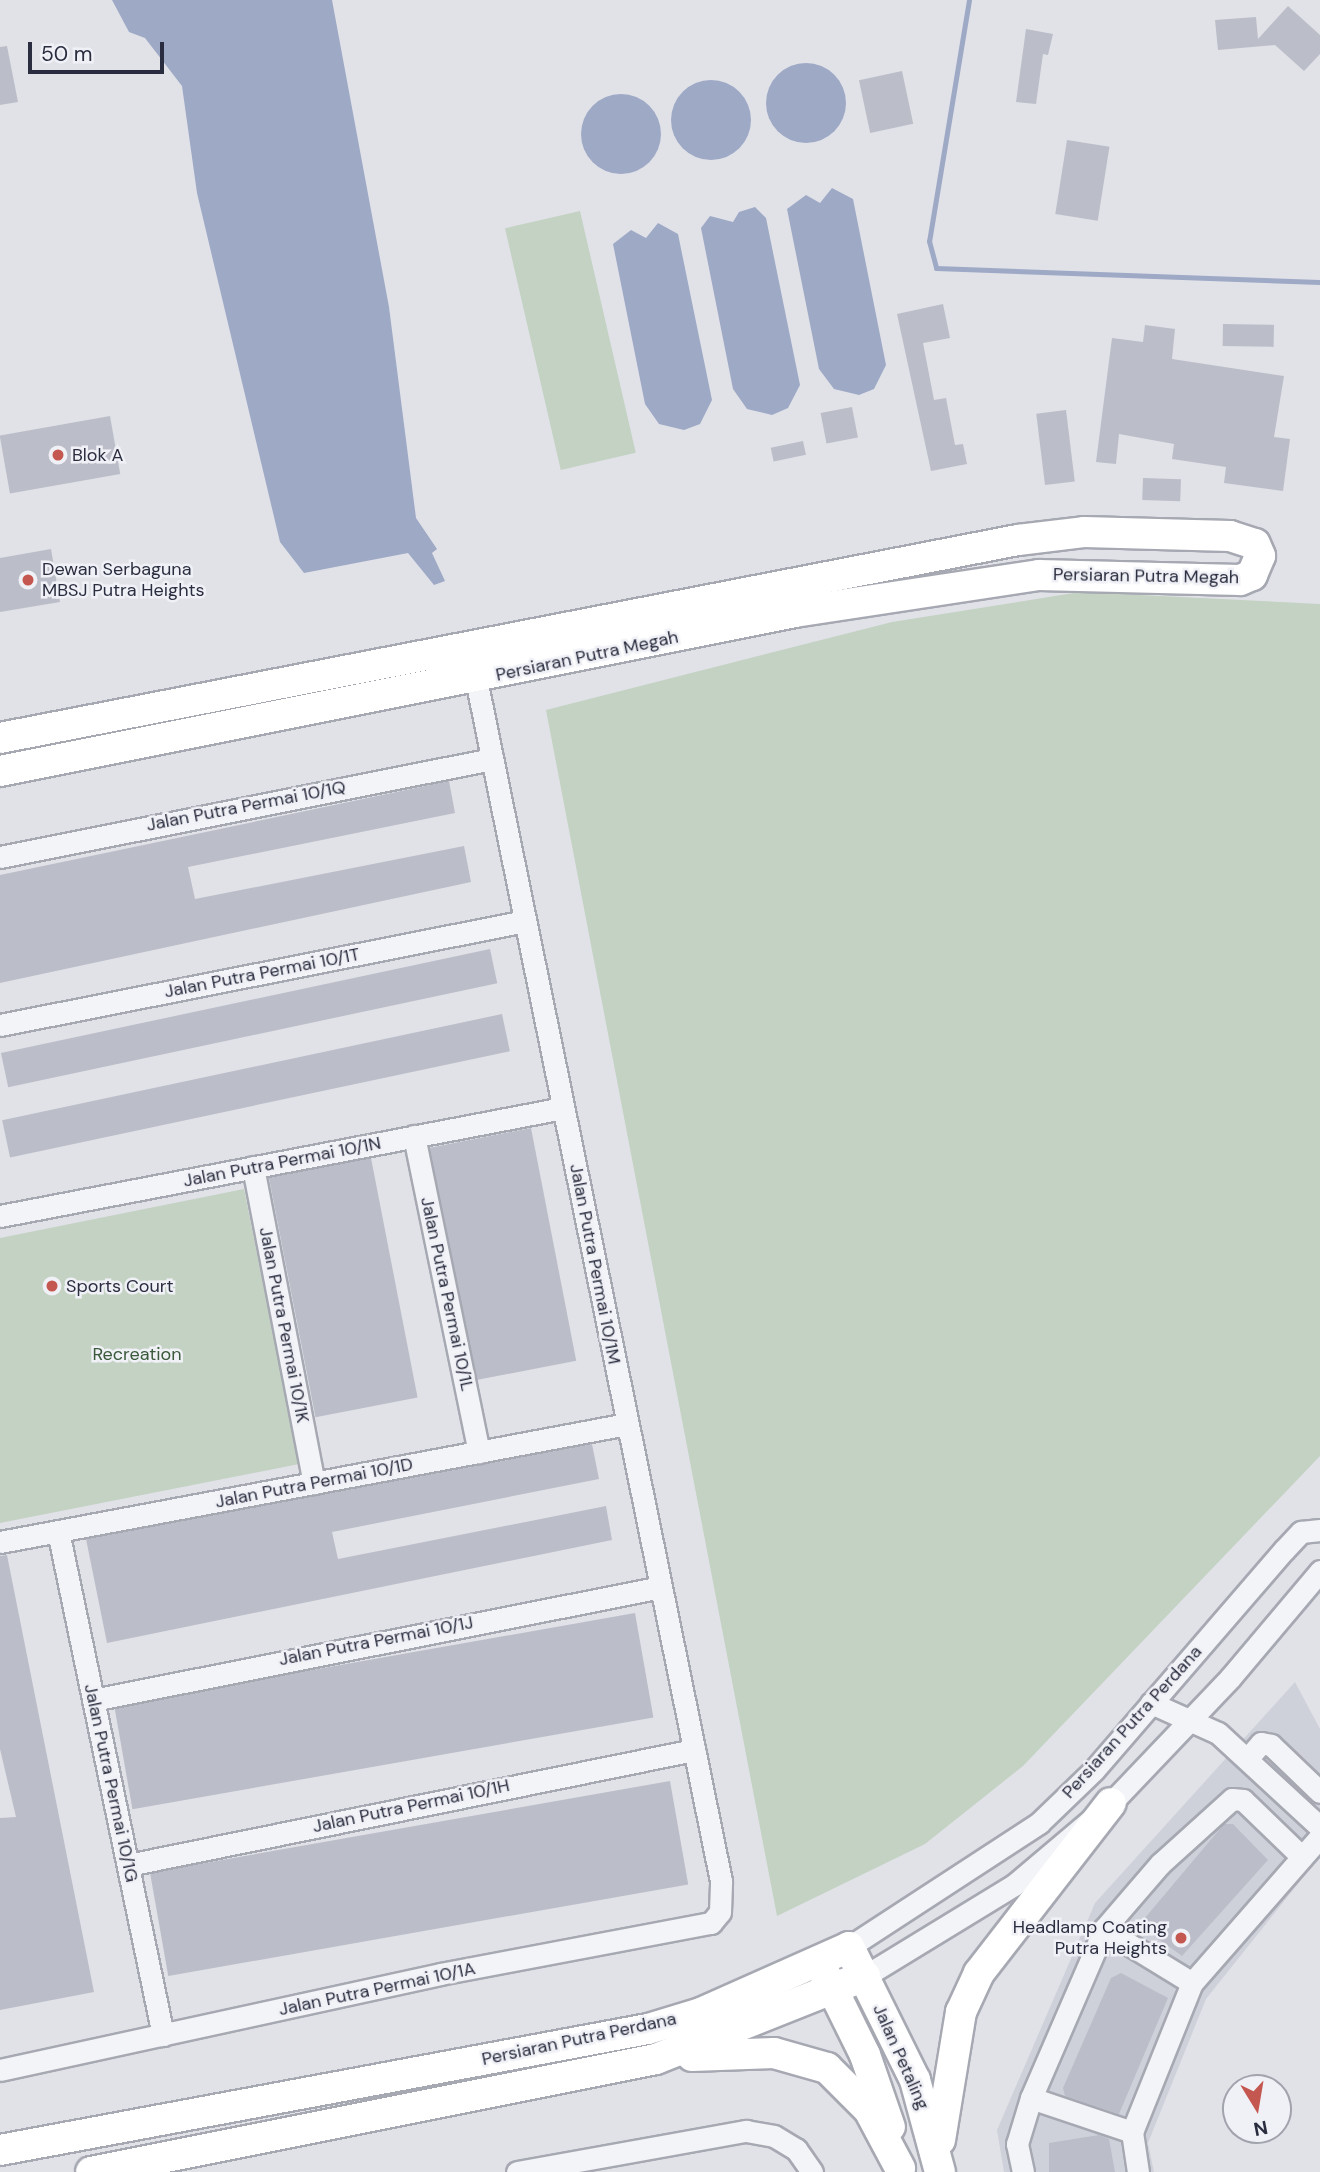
<!DOCTYPE html>
<style>
body{margin:0}
#map{position:relative;width:1320px;height:2172px;overflow:hidden;background:#e1e2e8;font-family:"DM Sans",sans-serif}
div>[style]{position:absolute}
[style*='--x']{left:calc(var(--x)*1px);top:calc(var(--y)*1px);width:calc(var(--w)*1px);rotate:calc(var(--a)*1deg)}
.built>*{inset:0;background:#cfd1da}
.green>*{inset:0;background:#c3d2c2;transform-origin:0 0}
.water>*{inset:0;background:#9ea9c6}
.round{border-radius:50%}
.stream>*{height:5px;margin:-2.5px;padding:0 2.5px;transform-origin:2.5px;border-radius:2.5px;background:#9ea9c6}
.building>*{inset:0;background:#bbbdc8;transform-origin:0 0}
.roads{filter:drop-shadow(2px 0 #a6a8b2) drop-shadow(-2px 0 #a6a8b2) drop-shadow(0 2px #a6a8b2) drop-shadow(0 -2px #a6a8b2)}
.street>*{height:21px;margin:-10.5px;padding:0 10.5px;transform-origin:10.5px;border-radius:10.5px;background:#f3f4f7}
.secondary>*{height:30px;margin:-15px;padding:0 15px;transform-origin:15px;border-radius:15px;background:#fff}
.dots>*{width:19px;height:19px;translate:-50% -50%;box-sizing:border-box;border:4px solid #f0f1f6;border-radius:50%}
span{translate:-50% -50%;white-space:nowrap;text-align:center;line-height:1.15;-webkit-text-stroke:5px #f0f1f6;paint-order:stroke}
.poi-label{font-size:18px;color:#2a2d3f}
.left{translate:0 -50%;text-align:left}
.right{translate:-100% -50%;text-align:right}
.street-label{font-size:18px;color:#2a2d3f}
.park-label{font-size:18px;color:#39593a}
.north{position:absolute;left:1222px;top:2074px;width:70px;height:70px;box-sizing:border-box;background:#f0f1f6;border:2px solid #a1a3ad;border-radius:50%;rotate:169deg;font-size:19px;font-weight:700;line-height:28px;text-align:center;color:#2a2d3f}
.north::after{content:'';display:block;margin:auto;width:24px;height:32px;background:#c4574f;clip-path:polygon(50% 0,100% 100%,50% 72%,0 100%)}
.scale{position:absolute;left:28px;top:42px;width:136px;height:32px;box-sizing:border-box;border:4px solid #2a2d3f;border-top:0;padding-left:9px;font-size:21px;line-height:24px;white-space:nowrap;color:#2a2d3f;-webkit-text-stroke:5px #f0f1f6;paint-order:stroke}
</style>
<div id="map">
<div class="built">
<i style="clip-path:polygon(1295px 1682px,1320px 1729px,1320px 1856px,1206px 1999px,1148px 2143px,1154px 2172px,1004px 2172px,997px 2130px,1095px 1903px)"></i>
</div>
<div class="green">
<i style="left:580px;top:211px;width:248px;height:77px;rotate:77deg"></i>
<i style="clip-path:polygon(1080px 592px,1320px 604px,1320px 1456px,1023px 1766px,925px 1844px,777px 1916px,546px 710px,892px 622px)"></i>
<i style="clip-path:polygon(244px 1189px,299px 1464px,0 1523px,0 1238px)"></i>
</div>
<div class="water">
<i style="clip-path:polygon(112px 0,332px 0,389px 307px,416px 518px,437px 549px,432px 553px,445px 581px,434px 585px,408px 553px,304px 573px,280px 542px,197px 193px,182px 86px,145px 38px,129px 32px)"></i>
<i class="round" style="left:766px;top:63px;width:80px;height:80px"></i>
<i class="round" style="left:671px;top:80px;width:80px;height:80px"></i>
<i class="round" style="left:581px;top:94px;width:80px;height:80px"></i>
<i style="clip-path:polygon(832px 188px,853px 199px,886px 365px,874px 389px,859px 395px,834px 389px,819px 369px,787px 209px,806px 195px,820px 203px)"></i>
<i style="clip-path:polygon(755px 207px,766px 218px,800px 385px,788px 408px,772px 415px,747px 409px,733px 389px,701px 228px,710px 216px,733px 222px,739px 212px)"></i>
<i style="clip-path:polygon(658px 223px,678px 234px,712px 400px,700px 424px,684px 430px,659px 424px,645px 404px,613px 244px,631px 230px,646px 238px)"></i>
</div>
<div class="stream">
<i style="--x:969;--y:0;--w:244;--a:99.4"></i>
<i style="--x:929;--y:241;--w:28;--a:75"></i>
<i style="--x:936;--y:268;--w:384;--a:2.1"></i>
</div>
<div class="building">
<i style="clip-path:polygon(1288px 6px,1320px 35px,1320px 54px,1304px 71px,1275px 45px,1218px 50px,1215px 20px,1256px 17px,1258px 39px)"></i>
<i style="clip-path:polygon(1026px 29px,1053px 34px,1048px 55px,1043px 54px,1036px 104px,1016px 102px)"></i>
<i style="clip-path:polygon(7px 46px,18px 102px,0 105px,0 47px)"></i>
<i style="left:902px;top:71px;width:54px;height:44px;rotate:78deg"></i>
<i style="left:1067px;top:140px;width:43px;height:75px;rotate:9deg"></i>
<i style="clip-path:polygon(943px 304px,950px 338px,923px 343px,934px 400px,946px 398px,955px 445px,963px 444px,967px 464px,931px 471px,897px 314px)"></i>
<i style="left:1223px;top:324px;width:51px;height:22px;rotate:1deg"></i>
<i style="clip-path:polygon(1145px 325px,1175px 329px,1172px 359px,1284px 376px,1274px 437px,1290px 439px,1283px 491px,1224px 483px,1226px 467px,1172px 459px,1174px 444px,1119px 434px,1116px 464px,1096px 462px,1112px 338px,1143px 342px)"></i>
<i style="left:852px;top:407px;width:31px;height:32px;rotate:79deg"></i>
<i style="left:1066px;top:410px;width:72px;height:30px;rotate:83deg"></i>
<i style="left:110px;top:416px;width:59px;height:112px;rotate:80deg"></i>
<i style="left:803px;top:441px;width:14px;height:33px;rotate:78deg"></i>
<i style="left:1143px;top:478px;width:38px;height:22px;rotate:2deg"></i>
<i style="clip-path:polygon(51px 549px,60px 602px,0 612px,0 558px)"></i>
<i style="clip-path:polygon(449px 781px,455px 813px,188px 867px,195px 899px,464px 846px,471px 882px,0 983px,0 875px)"></i>
<i style="left:490px;top:949px;width:35px;height:500px;rotate:78deg"></i>
<i style="left:502px;top:1014px;width:38px;height:511px;rotate:78deg"></i>
<i style="left:531px;top:1128px;width:237px;height:103px;rotate:79deg"></i>
<i style="left:371px;top:1158px;width:244px;height:104px;rotate:79deg"></i>
<i style="clip-path:polygon(592px 1444px,599px 1479px,332px 1532px,338px 1559px,606px 1506px,612px 1540px,107px 1643px,86px 1539px)"></i>
<i style="clip-path:polygon(7px 1555px,94px 1992px,0 2010px,0 1818px,16px 1817px,0 1749px,0 1556px)"></i>
<i style="left:635px;top:1613px;width:106px;height:529px;rotate:80deg"></i>
<i style="left:670px;top:1781px;width:105px;height:528px;rotate:80deg"></i>
<i style="clip-path:polygon(1224px 1824px,1233px 1824px,1268px 1860px,1182px 1956px,1139px 1925px)"></i>
<i style="clip-path:polygon(1121px 1973px,1168px 1998px,1119px 2114px,1065px 2096px,1063px 2088px,1111px 1978px)"></i>
<i style="clip-path:polygon(1099px 2135px,1109px 2139px,1115px 2172px,1049px 2172px,1049px 2143px)"></i>
</div>
<div class="roads">
<div class="street">
<i style="--x:0;--y:857;--w:502;--a:-11.27"></i>
<i style="--x:0;--y:1025;--w:535;--a:-11.2"></i>
<i style="--x:414;--y:1136;--w:323;--a:78.4"></i>
<i style="--x:253;--y:1167;--w:322;--a:79.1"></i>
<i style="--x:0;--y:1216;--w:573;--a:-10.86"></i>
<i style="--x:58;--y:1531;--w:515;--a:78.23"></i>
<i style="--x:0;--y:1542;--w:638;--a:-10.66"></i>
<i style="--x:93;--y:1700;--w:579;--a:-11.25"></i>
<i style="--x:1151;--y:1703;--w:73;--a:24.1"></i>
<i style="--x:1218;--y:1733;--w:139;--a:42.7"></i>
<i style="--x:1248;--y:1758;--w:20;--a:-49"></i>
<i style="--x:1261;--y:1743;--w:10;--a:11"></i>
<i style="--x:1271;--y:1745;--w:68;--a:43.8"></i>
<i style="--x:128;--y:1865;--w:578;--a:-11.49"></i>
<i style="--x:1104;--y:1929;--w:103;--a:31.5"></i>
<i style="--x:849;--y:1947;--w:227;--a:-33.1"></i>
<i style="--x:1039;--y:1823;--w:76;--a:-43.9"></i>
<i style="--x:1094;--y:1770;--w:291;--a:-49.2"></i>
<i style="--x:1284;--y:1550;--w:25;--a:-47"></i>
<i style="--x:1301;--y:1532;--w:19;--a:-6"></i>
<i style="--x:865;--y:1976;--w:175;--a:-31.4"></i>
<i style="--x:1014;--y:1885;--w:127;--a:-40.2"></i>
<i style="--x:1111;--y:1803;--w:173;--a:-46.4"></i>
<i style="--x:1230;--y:1678;--w:140;--a:-49.9"></i>
<i style="--x:0;--y:2070;--w:450;--a:-12.3"></i>
<i style="--x:440;--y:1974;--w:276;--a:-10.7"></i>
<i style="--x:711;--y:1923;--w:14;--a:-51"></i>
<i style="--x:720;--y:1912;--w:31;--a:-88"></i>
<i style="--x:721;--y:1881;--w:1242;--a:-101.52"></i>
<i style="--x:1031;--y:2098;--w:107;--a:18.6"></i>
<i style="--x:517;--y:2172;--w:233;--a:-10.2"></i>
<i style="--x:746;--y:2131;--w:28;--a:10"></i>
<i style="--x:774;--y:2136;--w:26;--a:31"></i>
<i style="--x:796;--y:2149;--w:28;--a:55"></i>
<i style="--x:1023;--y:2172;--w:29;--a:-102"></i>
<i style="--x:1017;--y:2144;--w:48;--a:-73.1"></i>
<i style="--x:1031;--y:2098;--w:184;--a:-66.6"></i>
<i style="--x:1104;--y:1929;--w:86;--a:-49.3"></i>
<i style="--x:1160;--y:1864;--w:97;--a:-42.1"></i>
<i style="--x:1232;--y:1799;--w:11;--a:5"></i>
<i style="--x:1243;--y:1800;--w:82;--a:44"></i>
<i style="--x:1138;--y:2172;--w:40;--a:-98.5"></i>
<i style="--x:1132;--y:2132;--w:161;--a:-68.1"></i>
<i style="--x:1192;--y:1983;--w:194;--a:-48.8"></i>
</div>
<div class="secondary">
<i style="--x:0;--y:738;--w:1037;--a:-11.01"></i>
<i style="--x:1018;--y:540;--w:66;--a:-6.9"></i>
<i style="--x:1084;--y:532;--w:146;--a:1.6"></i>
<i style="--x:1230;--y:536;--w:26;--a:18"></i>
<i style="--x:1255;--y:544;--w:13;--a:67"></i>
<i style="--x:1260;--y:556;--w:21;--a:113"></i>
<i style="--x:1252;--y:575;--w:13;--a:157"></i>
<i style="--x:1240;--y:580;--w:201;--a:-178.6"></i>
<i style="--x:1039;--y:575;--w:247;--a:171.4"></i>
<i style="--x:795;--y:612;--w:811;--a:168.69"></i>
<i style="--x:825;--y:1974;--w:90;--a:63.7"></i>
<i style="--x:865;--y:2055;--w:76;--a:70.9"></i>
<i style="--x:692;--y:2056;--w:82;--a:-2.1"></i>
<i style="--x:774;--y:2053;--w:55;--a:15.8"></i>
<i style="--x:827;--y:2068;--w:59;--a:45"></i>
<i style="--x:869;--y:2110;--w:66;--a:61.9"></i>
<i style="--x:940;--y:2140;--w:130;--a:-80.7"></i>
<i style="--x:961;--y:2012;--w:43;--a:-65.2"></i>
<i style="--x:979;--y:1973;--w:215;--a:-52.2"></i>
<i style="--x:0;--y:2150;--w:659;--a:-10.58"></i>
<i style="--x:648;--y:2029;--w:55;--a:-16.8"></i>
<i style="--x:701;--y:2013;--w:162;--a:-24"></i>
<i style="--x:849;--y:1947;--w:148;--a:63.6"></i>
<i style="--x:915;--y:2080;--w:95;--a:74.8"></i>
<i style="--x:91;--y:2172;--w:576;--a:-11.31"></i>
<i style="--x:656;--y:2059;--w:225;--a:-21.7"></i>
</div>
</div>
<div class="dots">
<i style="left:58px;top:455px;background:#c4574f"></i>
<i style="left:28px;top:580px;background:#c4574f"></i>
<i style="left:52px;top:1286px;background:#c4574f"></i>
<i style="left:1181px;top:1938px;background:#c4574f"></i>
</div>
<div class="poi-label">
<span class="left" style="left:72px;top:455px">Blok A</span>
<span class="left" style="left:42px;top:580px">Dewan Serbaguna<br>MBSJ Putra Heights</span>
<span class="left" style="left:66px;top:1286px">Sports Court</span>
<span class="right" style="left:1167px;top:1938px">Headlamp Coating<br>Putra Heights</span>
</div>
<div class="street-label">
<span style="left:1146px;top:576px;rotate:1deg">Persiaran Putra Megah</span>
<span style="left:587px;top:656px;rotate:-12deg">Persiaran Putra Megah</span>
<span style="left:246px;top:806px;rotate:-11deg">Jalan Putra Permai 10/1Q</span>
<span style="left:262px;top:973px;rotate:-11deg">Jalan Putra Permai 10/1T</span>
<span style="left:282px;top:1162px;rotate:-11deg">Jalan Putra Permai 10/1N</span>
<span style="left:595px;top:1264px;rotate:79deg">Jalan Putra Permai 10/1M</span>
<span style="left:447px;top:1294px;rotate:78deg">Jalan Putra Permai 10/1L</span>
<span style="left:284px;top:1325px;rotate:79deg">Jalan Putra Permai 10/1K</span>
<span style="left:314px;top:1483px;rotate:-11deg">Jalan Putra Permai 10/1D</span>
<span style="left:376px;top:1641px;rotate:-11deg">Jalan Putra Permai 10/1J</span>
<span style="left:1132px;top:1722px;rotate:-48deg">Persiaran Putra Perdana</span>
<span style="left:111px;top:1783px;rotate:78deg">Jalan Putra Permai 10/1G</span>
<span style="left:411px;top:1806px;rotate:-12deg">Jalan Putra Permai 10/1H</span>
<span style="left:377px;top:1989px;rotate:-12deg">Jalan Putra Permai 10/1A</span>
<span style="left:579px;top:2039px;rotate:-12deg">Persiaran Putra Perdana</span>
<span style="left:901px;top:2057px;rotate:66deg">Jalan Petaling</span>
</div>
<div class="park-label">
<span style="left:137px;top:1354px">Recreation</span>
</div>
<div class="north">N</div>
<div class="scale">50 m</div>
</div>
